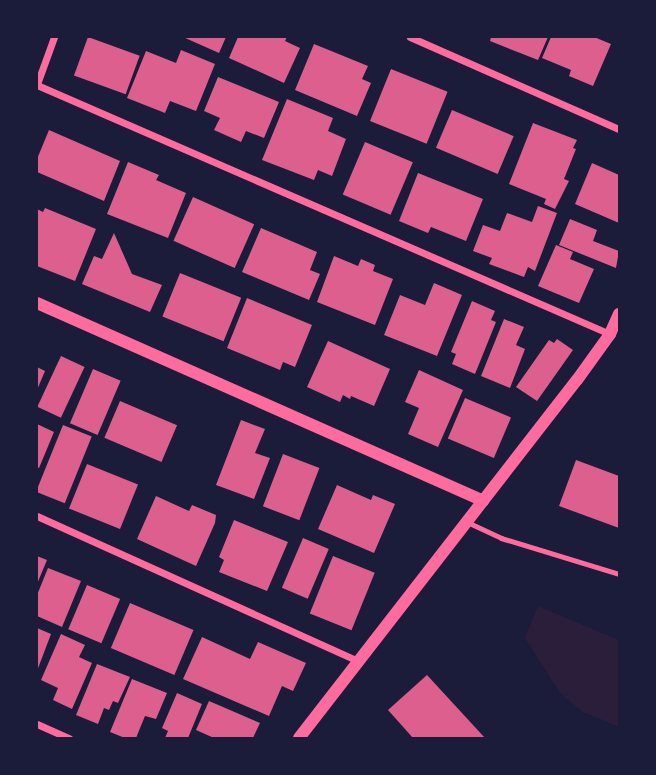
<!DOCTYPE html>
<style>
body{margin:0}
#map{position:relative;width:656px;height:775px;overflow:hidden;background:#1b1b3a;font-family:Jost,sans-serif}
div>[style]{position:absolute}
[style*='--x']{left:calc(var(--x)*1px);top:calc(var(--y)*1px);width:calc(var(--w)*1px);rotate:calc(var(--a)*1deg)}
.green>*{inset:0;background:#2a1e3b}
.building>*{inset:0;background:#dd5f8e;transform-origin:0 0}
.service>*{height:5px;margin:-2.5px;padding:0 2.5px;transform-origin:2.5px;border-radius:2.5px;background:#ff6b9d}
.minor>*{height:7px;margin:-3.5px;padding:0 3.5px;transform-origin:3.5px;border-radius:3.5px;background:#ff6b9d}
.tertiary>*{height:12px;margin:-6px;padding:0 6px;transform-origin:6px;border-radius:6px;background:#ff6b9d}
span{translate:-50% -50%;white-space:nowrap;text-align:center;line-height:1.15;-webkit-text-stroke:7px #1b1b3a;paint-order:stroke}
.frame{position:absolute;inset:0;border:38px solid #1b1b3a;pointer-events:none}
</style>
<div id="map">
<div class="green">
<i style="clip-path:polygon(538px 606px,619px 640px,619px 727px,583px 712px,560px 693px,525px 638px)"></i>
</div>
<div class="building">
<i style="left:88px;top:37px;width:55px;height:41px;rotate:20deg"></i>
<i style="clip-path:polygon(183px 37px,226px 37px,219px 53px)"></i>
<i style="clip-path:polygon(238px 37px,287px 37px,285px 41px,300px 48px,284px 83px,229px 58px)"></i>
<i style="clip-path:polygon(491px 37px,548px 37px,538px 60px,490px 41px)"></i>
<i style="clip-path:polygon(551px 37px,594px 37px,611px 44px,593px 86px,569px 76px,571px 70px,542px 58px)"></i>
<i style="clip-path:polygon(314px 44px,368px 66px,362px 79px,371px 83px,357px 116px,295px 90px)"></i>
<i style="clip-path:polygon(181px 50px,215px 64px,196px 111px,170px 101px,165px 113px,127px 98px,146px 51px,176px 63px)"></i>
<i style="left:391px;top:69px;width:61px;height:56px;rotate:22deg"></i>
<i style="clip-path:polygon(218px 77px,279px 102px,264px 138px,246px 131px,241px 142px,214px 130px,220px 118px,204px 111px)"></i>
<i style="clip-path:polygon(287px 99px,333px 118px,328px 131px,346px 139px,332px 176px,318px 170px,314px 180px,262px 160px)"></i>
<i style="left:452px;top:110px;width:67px;height:41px;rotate:23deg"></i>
<i style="clip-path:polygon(533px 123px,577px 140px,573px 148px,576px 149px,564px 179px,569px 181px,555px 209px,544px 204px,546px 199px,509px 184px)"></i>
<i style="clip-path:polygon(49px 130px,120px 161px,104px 201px,37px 172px,37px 159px)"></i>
<i style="left:365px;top:142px;width:52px;height:57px;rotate:23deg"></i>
<i style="clip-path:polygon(128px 162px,159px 175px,156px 180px,186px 193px,168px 238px,107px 214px)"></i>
<i style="clip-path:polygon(592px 163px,619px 175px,619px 223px,575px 204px)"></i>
<i style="clip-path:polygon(418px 173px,483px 199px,466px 241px,431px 227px,428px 233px,399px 221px)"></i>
<i style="left:193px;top:197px;width:67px;height:48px;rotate:24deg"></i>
<i style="clip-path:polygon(538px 206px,557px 213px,535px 271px,528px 267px,524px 277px,489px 264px,492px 258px,473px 251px,483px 225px,500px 231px,507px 213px,532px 222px)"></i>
<i style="clip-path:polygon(45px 208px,96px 229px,75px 281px,37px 266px,37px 209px,43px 212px)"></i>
<i style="clip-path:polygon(570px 219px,597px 230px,593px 241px,619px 251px,616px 268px,559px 245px)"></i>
<i style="clip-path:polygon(261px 228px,317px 252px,310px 270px,320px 274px,309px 300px,242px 272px)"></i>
<i style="clip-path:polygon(114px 233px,132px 274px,162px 285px,150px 312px,82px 284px,94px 256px,102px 259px)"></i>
<i style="clip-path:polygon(556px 245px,573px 252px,570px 259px,594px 269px,579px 303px,538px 286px)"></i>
<i style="clip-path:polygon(334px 256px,358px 266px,361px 259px,375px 265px,373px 271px,393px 279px,375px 325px,317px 302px)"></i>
<i style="left:180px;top:273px;width:66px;height:47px;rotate:22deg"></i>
<i style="clip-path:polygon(434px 283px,462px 295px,437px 356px,384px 335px,400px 295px,425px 305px)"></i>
<i style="clip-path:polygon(247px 298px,312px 325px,295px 367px,283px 362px,280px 370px,227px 348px)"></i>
<i style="clip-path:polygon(472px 301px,495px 311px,491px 320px,496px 322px,475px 374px,452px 364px,456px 354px,451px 352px)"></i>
<i style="clip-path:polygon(504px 319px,524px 327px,516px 345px,525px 349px,510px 388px,481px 376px)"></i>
<i style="clip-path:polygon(557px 339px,573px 350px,537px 401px,516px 387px,549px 340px,554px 343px)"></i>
<i style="clip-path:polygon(328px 341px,390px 369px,374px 406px,351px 396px,350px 399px,343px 395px,340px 402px,307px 387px)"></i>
<i style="left:61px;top:356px;width:26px;height:56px;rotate:25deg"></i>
<i style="clip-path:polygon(37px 367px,45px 371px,37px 390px)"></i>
<i style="left:93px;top:369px;width:30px;height:59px;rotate:23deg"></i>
<i style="clip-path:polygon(419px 370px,463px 390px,438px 447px,408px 434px,419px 408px,405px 402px)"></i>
<i style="left:465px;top:398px;width:50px;height:44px;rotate:23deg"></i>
<i style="left:120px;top:401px;width:62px;height:40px;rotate:23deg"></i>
<i style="clip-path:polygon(241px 420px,265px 429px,255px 453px,270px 458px,254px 499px,216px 485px)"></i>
<i style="clip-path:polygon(37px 424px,54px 432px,39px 468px,37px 467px)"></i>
<i style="left:63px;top:425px;width:31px;height:72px;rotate:22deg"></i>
<i style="left:283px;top:454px;width:39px;height:56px;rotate:21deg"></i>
<i style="clip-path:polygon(576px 460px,619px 476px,619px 528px,559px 506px)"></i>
<i style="left:87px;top:464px;width:55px;height:48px;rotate:22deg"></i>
<i style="clip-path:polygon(337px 485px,371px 500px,373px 495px,395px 504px,374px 553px,318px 529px)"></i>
<i style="clip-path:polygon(156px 496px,189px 511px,192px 505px,216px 515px,215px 523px,196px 566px,137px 539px)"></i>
<i style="clip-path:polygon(234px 520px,288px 542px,267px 591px,219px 572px,224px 560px,219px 557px)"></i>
<i style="left:303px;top:538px;width:28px;height:54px;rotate:23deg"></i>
<i style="clip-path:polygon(37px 556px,47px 560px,37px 584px)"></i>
<i style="left:333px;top:556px;width:45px;height:62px;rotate:22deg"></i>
<i style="clip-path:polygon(48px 568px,81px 581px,62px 627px,37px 616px,37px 595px)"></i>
<i style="left:87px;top:585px;width:36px;height:48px;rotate:23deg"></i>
<i style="left:130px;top:603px;width:69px;height:49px;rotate:23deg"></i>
<i style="clip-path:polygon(37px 628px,51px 634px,37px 671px)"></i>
<i style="clip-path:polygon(61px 634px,85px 645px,79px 657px,92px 663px,72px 709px,53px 700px,58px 688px,41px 680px)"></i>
<i style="clip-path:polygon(202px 637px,250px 659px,258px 642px,306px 663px,293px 691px,282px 686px,269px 716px,183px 679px)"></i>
<i style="clip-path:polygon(97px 664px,130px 677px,118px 703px,113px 701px,109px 710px,104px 708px,98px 724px,76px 715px)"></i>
<i style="clip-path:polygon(427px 675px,485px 738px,413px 738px,388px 710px)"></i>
<i style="clip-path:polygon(132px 679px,167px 693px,156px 719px,145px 716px,136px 738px,125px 738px,110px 732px)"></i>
<i style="clip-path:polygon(177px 693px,202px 704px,188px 738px,165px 738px,168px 731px,162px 728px)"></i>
<i style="clip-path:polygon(209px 701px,260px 723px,253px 738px,214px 738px,196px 730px)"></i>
</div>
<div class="service">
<i style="--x:467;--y:522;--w:38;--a:25"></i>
<i style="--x:501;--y:538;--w:123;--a:17"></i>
</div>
<div class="minor">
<i style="--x:410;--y:37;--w:228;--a:23.8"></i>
<i style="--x:37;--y:84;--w:50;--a:-70.1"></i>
<i style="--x:37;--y:85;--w:625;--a:23.49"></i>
<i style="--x:37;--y:516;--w:352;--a:24.3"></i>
<i style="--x:37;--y:724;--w:35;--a:24"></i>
</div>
<div class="tertiary">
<i style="--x:37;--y:303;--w:488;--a:23.9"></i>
<i style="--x:299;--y:738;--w:453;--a:-52.2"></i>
<i style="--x:577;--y:380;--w:57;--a:-54.3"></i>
<i style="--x:610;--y:334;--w:22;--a:-66"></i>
</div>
<div class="frame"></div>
</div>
